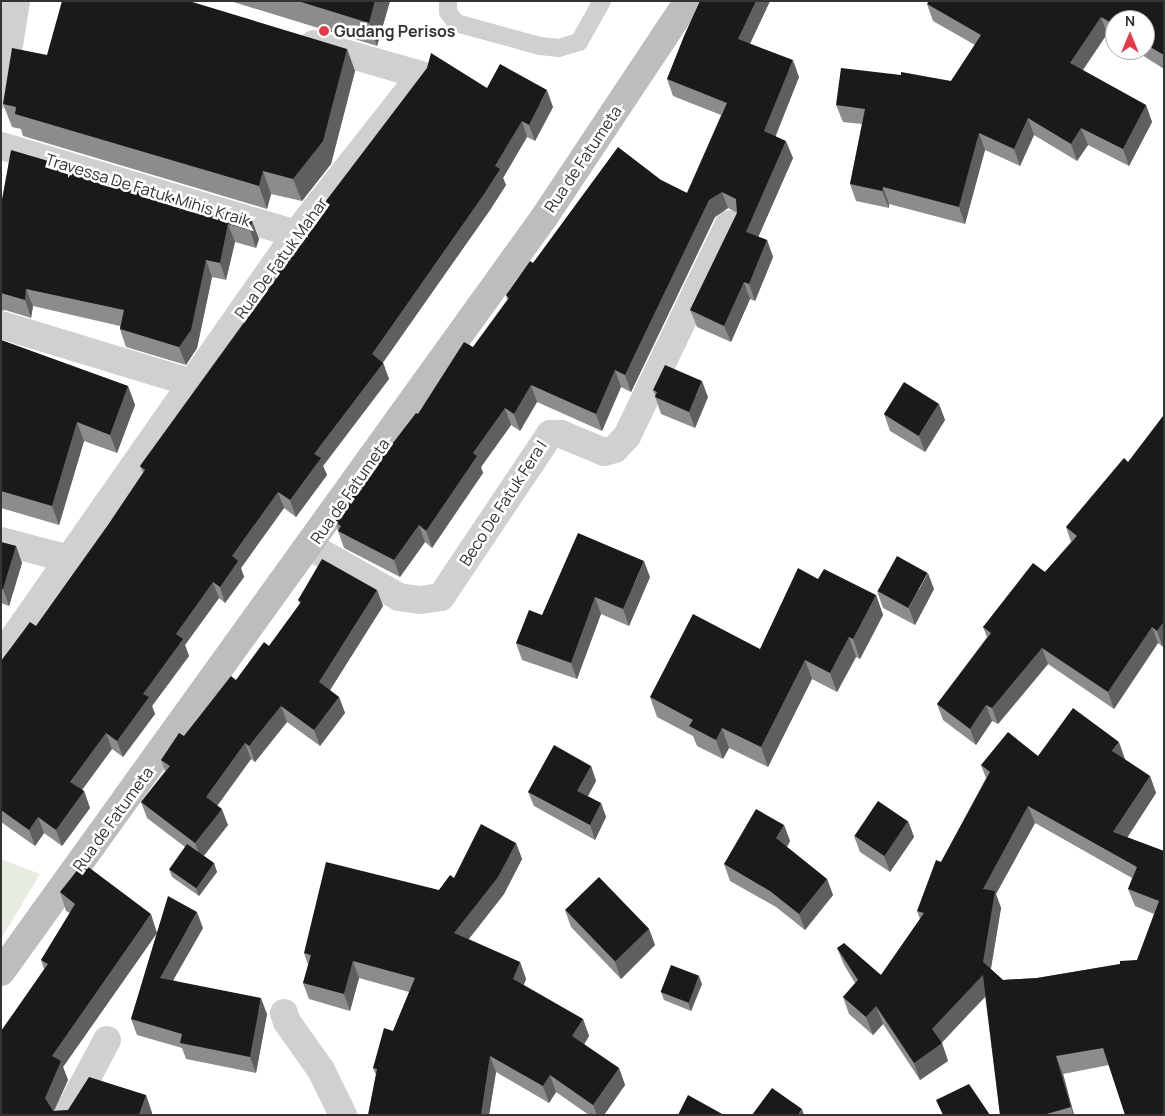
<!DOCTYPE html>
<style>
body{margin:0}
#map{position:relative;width:1165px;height:1116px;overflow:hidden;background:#fff;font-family:Manrope,sans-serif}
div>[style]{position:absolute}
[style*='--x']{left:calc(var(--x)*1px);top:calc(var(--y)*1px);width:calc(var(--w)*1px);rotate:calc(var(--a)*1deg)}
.green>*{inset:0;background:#e6ecdf}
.lane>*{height:18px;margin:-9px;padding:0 9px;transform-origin:9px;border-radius:9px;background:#d0d0d0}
.street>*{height:28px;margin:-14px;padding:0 14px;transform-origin:14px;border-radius:14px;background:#d0d0d0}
.secondary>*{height:28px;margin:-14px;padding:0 14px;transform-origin:14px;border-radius:14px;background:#bdbdbd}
.wall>*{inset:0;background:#8c8c8c}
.shaded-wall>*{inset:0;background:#5f5f5f}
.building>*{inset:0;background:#1a1a1a;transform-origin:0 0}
.dots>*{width:14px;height:14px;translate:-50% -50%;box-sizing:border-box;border:2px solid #fff;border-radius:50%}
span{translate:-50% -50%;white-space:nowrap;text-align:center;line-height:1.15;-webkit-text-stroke:5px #fff;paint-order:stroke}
.poi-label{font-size:16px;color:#333;font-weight:700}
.left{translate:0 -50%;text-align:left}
.street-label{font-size:16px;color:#333}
.frame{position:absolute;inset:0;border:2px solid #333;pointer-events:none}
.north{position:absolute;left:1105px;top:10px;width:50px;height:50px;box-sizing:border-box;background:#fff;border:1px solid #adadad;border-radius:50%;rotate:0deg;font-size:14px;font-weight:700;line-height:20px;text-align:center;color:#333}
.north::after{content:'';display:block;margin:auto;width:18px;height:22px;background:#e63946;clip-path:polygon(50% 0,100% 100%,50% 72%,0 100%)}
</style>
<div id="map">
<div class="green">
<i style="clip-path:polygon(1px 859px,40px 874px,1px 939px)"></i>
</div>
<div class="lane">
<i style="--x:448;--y:1;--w:11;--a:90"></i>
<i style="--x:448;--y:12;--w:14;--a:54"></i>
<i style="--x:456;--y:23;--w:87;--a:15.3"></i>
<i style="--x:540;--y:46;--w:19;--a:6"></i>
<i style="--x:559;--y:48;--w:21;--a:-17"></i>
<i style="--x:579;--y:42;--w:47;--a:-60.7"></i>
</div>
<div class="street">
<i style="--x:1;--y:95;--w:95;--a:-80.9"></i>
<i style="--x:1;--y:146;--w:308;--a:16.6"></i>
<i style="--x:1;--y:325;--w:200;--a:16.9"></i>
<i style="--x:1;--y:541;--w:70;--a:14.8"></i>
<i style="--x:311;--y:547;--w:101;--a:29.6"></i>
<i style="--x:399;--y:597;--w:22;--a:8"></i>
<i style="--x:421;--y:600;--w:20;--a:-9"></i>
<i style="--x:441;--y:597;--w:196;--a:-56.2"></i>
<i style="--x:550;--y:434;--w:11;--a:0"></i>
<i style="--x:561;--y:434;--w:47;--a:22.7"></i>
<i style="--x:604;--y:452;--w:11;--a:-15"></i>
<i style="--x:615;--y:449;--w:18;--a:-47"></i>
<i style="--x:627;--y:436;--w:235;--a:-64.3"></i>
<i style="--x:1;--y:656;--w:515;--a:-55.04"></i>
<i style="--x:296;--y:234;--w:202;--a:-51.8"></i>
<i style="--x:421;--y:75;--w:112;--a:-164"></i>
<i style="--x:284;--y:1013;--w:9;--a:72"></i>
<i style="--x:287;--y:1022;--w:59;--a:54.7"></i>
<i style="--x:321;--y:1070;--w:50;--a:63.9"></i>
<i style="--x:67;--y:1115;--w:85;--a:-61.9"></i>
</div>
<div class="secondary">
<i style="--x:1;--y:972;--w:931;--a:-54.26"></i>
<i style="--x:545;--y:216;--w:258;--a:-56.4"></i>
</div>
<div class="wall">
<i style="clip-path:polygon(230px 1px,390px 1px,377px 46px)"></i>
<i style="clip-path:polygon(700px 1px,770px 1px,750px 44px,799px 77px,775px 136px,793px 158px,758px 237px,767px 240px,773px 257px,755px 301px,750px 299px,731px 342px,697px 327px,690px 310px,737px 213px,728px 208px,715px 217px,631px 392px,621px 387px,602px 431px,537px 402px,520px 431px,511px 425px,481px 467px,483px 473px,432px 548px,425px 542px,400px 577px,344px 548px,335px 522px,418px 414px,473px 347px,507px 300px,506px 295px,533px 263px,661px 180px,687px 193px,721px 115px,673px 96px,667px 79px)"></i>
<i style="clip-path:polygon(1164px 1px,1164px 69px,1134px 50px,1145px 50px,1145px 20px,1115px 20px,1115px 39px,1107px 34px,1083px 70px,1146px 105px,1152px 122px,1129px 166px,1088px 145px,1077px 161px,1034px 135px,1020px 166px,985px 150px,965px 224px,889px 204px,889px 208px,856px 201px,850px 184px,862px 124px,843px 122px,836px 105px,951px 81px,975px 45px,933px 21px,927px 4px)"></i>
<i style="clip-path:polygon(347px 49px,355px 71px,331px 164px,302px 201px,271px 194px,267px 209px,23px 136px,21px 129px,12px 127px,3px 104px,47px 55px)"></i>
<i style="clip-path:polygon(487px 88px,553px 107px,535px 141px,527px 137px,503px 178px,506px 185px,490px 210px,383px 362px,389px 379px,323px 466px,327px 475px,296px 517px,284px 508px,241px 568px,244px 577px,225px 603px,219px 598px,185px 645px,189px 656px,152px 706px,155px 714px,123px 757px,112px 749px,82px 790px,84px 791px,90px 808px,62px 846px,44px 833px,35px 846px,1px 822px,1px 661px,36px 626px,108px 525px,143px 473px,140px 466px,275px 279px,273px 275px,319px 220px,316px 214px)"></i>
<i style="clip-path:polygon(1px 205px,252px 221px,259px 239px,256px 248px,235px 242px,226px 280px,212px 277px,197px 348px,186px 365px,126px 347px,120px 329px,120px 326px,33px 306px,31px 318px,5px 310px,1px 311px)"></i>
<i style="clip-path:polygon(1px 340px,128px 386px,135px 405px,117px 453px,84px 441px,59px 525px,1px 508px)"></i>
<i style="clip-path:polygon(653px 390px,708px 397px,695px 428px,661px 414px)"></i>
<i style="clip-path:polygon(939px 404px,945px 420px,925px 452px,890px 431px,884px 414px)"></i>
<i style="clip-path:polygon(1124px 458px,1163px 647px,1158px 643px,1114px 709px,1048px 664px,998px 724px,992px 721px,976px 745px,943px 720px,937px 704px,987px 637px,983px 627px,1045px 572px,1071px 542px,1066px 527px)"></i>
<i style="clip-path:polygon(1px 542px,16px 546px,22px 563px,9px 606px,1px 603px)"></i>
<i style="clip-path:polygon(650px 577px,629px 626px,601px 614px,577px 679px,522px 660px,516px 643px,542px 615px)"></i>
<i style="clip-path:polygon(934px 589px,915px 625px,883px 608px,877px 591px)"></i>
<i style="clip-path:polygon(377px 590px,383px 606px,330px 690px,339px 697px,345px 713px,320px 746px,287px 722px,255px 762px,251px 759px,217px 806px,228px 825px,204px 856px,214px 863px,217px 872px,199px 896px,172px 877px,169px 869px,185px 847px,147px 818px,141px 802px,165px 771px,161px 760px,236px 680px,269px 646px,300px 604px,298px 600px)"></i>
<i style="clip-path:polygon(876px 595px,883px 615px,860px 659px,856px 657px,837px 692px,812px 679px,768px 767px,729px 748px,723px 759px,697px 746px,693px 736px,657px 717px,650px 697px,760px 649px)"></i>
<i style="clip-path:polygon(evenodd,1038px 756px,1125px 759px,1150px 776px,1156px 793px,1127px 837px,1164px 851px,1164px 1115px,1109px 1065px,1063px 1074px,1074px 1115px,1000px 1115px,985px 996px,942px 1043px,948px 1061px,920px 1080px,883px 1024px,873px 1035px,849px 1014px,843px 997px,855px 983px,844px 965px,837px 948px,881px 975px,920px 919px,917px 911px,941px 862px,986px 778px,981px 765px,1038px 756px,1035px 823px,1132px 878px,1128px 889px,1135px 906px,1154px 914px,1137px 960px,1120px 964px,1037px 978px,1003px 980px,991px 969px,1001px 908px,996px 894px,1035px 823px)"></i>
<i style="clip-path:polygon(591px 766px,596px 781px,588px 796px,601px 803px,606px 817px,595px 840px,534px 806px,528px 792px)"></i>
<i style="clip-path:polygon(908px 821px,914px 837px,890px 872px,860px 852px,854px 836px)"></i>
<i style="clip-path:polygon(784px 825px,790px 841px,787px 847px,827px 879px,833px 895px,805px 930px,776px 907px,730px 881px,724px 864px)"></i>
<i style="clip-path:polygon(516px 843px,522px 859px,504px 894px,469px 939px,520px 962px,526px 979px,524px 985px,583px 1019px,589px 1036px,584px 1044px,619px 1068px,625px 1085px,604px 1115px,589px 1115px,556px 1092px,549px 1103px,496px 1072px,489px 1115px,368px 1115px,376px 1075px,373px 1068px,393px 1031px,409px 992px,359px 978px,350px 1011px,309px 999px,303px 983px,308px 965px,304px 953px,439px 890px,454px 878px)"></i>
<i style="clip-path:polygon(60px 892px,157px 932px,203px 928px,173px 980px,267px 1014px,256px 1073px,186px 1059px,182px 1048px,137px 1035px,131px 1019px,157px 933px,63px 1067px,68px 1080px,54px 1111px,68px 1110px,146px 1095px,152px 1113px,1px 1115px,2px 1031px,44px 969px,41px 960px,70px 913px,66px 911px)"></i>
<i style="clip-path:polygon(565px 910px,649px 929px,655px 945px,621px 979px,571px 927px)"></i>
<i style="clip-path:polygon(702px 984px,691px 1011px,664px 1000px,661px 992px)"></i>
</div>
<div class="shaded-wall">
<i style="clip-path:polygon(375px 1px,390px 1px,377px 46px,369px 23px)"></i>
<i style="clip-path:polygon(756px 1px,770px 1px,744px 56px,738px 39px)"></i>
<i style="clip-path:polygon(1101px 17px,1107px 34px,1076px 80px,1070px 63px)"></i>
<i style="clip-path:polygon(347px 49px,355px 71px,331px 164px,302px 201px,293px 179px)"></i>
<i style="clip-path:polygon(793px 60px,799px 77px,771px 148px,764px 131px)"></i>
<i style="clip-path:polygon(547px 90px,553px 107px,535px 141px,529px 125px)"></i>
<i style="clip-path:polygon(1146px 105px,1152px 122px,1129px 166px,1123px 149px)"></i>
<i style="clip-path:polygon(1028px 118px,1034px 135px,1020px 166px,1014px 149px)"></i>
<i style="clip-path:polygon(522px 121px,527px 137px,503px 178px,506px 185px,490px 210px,382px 364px,383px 363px,389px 379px,323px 466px,327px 475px,296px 517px,290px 500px,314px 454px,372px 354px,495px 166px)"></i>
<i style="clip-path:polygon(1081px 128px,1088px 145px,1077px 161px,1071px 144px)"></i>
<i style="clip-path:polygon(979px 133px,985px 150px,965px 224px,959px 207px)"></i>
<i style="clip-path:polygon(786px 141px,793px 158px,753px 249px,746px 232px)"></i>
<i style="clip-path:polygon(263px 171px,271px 194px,267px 209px,259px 186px)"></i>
<i style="clip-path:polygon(883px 187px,889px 204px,889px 208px,882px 191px)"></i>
<i style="clip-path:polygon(722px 192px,728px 208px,715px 217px,631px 392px,625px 375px,709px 200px)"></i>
<i style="clip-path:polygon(252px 221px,259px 239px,256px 248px,250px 230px)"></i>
<i style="clip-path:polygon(228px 224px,235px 242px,226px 280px,220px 263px)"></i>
<i style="clip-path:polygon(767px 240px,773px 257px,755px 301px,749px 284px)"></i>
<i style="clip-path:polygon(206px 260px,212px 277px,197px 348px,186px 365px,179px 347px)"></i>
<i style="clip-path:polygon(744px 282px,750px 299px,731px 342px,724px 326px)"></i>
<i style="clip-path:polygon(26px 289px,33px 306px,31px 318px,25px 300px)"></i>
<i style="clip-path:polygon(615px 370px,621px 387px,602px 431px,596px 414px)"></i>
<i style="clip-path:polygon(702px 381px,708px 397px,695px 428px,689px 412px)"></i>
<i style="clip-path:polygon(531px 385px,537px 402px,520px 431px,514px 414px)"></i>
<i style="clip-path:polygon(128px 386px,135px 405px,117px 453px,110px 435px)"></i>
<i style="clip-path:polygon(939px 404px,945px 420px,925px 452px,919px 436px)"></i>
<i style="clip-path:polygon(505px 408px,511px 425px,481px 467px,483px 473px,432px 548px,426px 531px,473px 453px)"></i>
<i style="clip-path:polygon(77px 422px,84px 441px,59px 525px,52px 506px)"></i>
<i style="clip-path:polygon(278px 492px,284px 508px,241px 568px,244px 577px,225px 603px,220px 587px,232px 556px)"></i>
<i style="clip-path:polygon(419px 525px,425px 542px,400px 577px,394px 560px)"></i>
<i style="clip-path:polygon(16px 546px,22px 563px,9px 606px,3px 589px)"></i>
<i style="clip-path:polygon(644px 561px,650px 577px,629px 626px,623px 609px)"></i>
<i style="clip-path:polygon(928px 573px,934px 589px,915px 625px,909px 608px)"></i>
<i style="clip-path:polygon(213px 582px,219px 598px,185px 645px,189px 656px,152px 706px,155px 714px,123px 757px,117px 741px,176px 634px)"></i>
<i style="clip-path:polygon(377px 590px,383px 606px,325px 698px,319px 682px)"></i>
<i style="clip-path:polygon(876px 595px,883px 615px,860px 659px,853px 639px)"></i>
<i style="clip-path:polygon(595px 597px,601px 614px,577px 679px,571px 663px)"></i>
<i style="clip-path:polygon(1164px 622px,1164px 645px,1163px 647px,1157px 631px)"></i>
<i style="clip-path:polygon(1152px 627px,1158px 643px,1114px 709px,1108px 692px)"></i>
<i style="clip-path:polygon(849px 637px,856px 657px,837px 692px,830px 673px)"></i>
<i style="clip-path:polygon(1042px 648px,1048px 664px,998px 724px,992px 708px)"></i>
<i style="clip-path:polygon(805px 660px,812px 679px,768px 767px,761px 747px)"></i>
<i style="clip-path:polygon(339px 697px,345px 713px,320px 746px,314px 730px)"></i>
<i style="clip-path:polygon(986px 705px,992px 721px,976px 745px,970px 729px)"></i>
<i style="clip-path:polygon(281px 706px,287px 722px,255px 762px,249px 746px)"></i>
<i style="clip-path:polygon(722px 728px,729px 748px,723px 759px,716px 740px)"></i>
<i style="clip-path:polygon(106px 733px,112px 749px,76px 798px,70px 782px)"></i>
<i style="clip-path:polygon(1119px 742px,1125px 759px,1118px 768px,1112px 751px)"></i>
<i style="clip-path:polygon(245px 743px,251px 759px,212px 813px,206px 797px)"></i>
<i style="clip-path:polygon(591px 766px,596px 781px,583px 805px,577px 791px)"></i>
<i style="clip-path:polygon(1150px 776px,1156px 793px,1120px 849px,1113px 832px)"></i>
<i style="clip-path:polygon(84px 791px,90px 808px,62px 846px,56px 830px)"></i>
<i style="clip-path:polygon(601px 803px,606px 817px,595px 840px,590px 825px)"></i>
<i style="clip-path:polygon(1028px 806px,1035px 823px,996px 894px,1001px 908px,989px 979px,983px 962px,983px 889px)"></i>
<i style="clip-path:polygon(222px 809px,228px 825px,201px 859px,195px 843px)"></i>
<i style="clip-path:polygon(38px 817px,44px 833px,35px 846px,29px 830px)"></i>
<i style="clip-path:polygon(908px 821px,914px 837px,890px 872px,884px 856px)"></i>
<i style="clip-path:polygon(784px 825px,790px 841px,782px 855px,776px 838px)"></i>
<i style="clip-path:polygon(516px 843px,522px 859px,504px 894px,460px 950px,454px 933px)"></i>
<i style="clip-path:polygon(214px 863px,217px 872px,199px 896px,196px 888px)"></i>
<i style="clip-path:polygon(827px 879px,833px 895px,805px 930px,799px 914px)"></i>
<i style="clip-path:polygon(197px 912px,203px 928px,166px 993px,160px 978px)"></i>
<i style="clip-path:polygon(151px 914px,157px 933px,63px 1067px,68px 1080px,52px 1115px,45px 1098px,52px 1056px)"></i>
<i style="clip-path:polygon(649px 929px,655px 945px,621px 979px,615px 962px)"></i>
<i style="clip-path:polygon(353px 961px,359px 978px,350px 1011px,344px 994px)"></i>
<i style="clip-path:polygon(520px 962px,526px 979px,519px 995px,513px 979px)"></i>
<i style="clip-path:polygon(983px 975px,989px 993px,939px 1045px,942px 1043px,948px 1061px,920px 1080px,914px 1063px,932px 1029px)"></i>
<i style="clip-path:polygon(699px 976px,702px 984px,691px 1011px,688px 1002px)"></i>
<i style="clip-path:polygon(261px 998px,267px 1014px,256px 1073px,250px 1057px)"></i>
<i style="clip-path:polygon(876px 1006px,883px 1024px,873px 1035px,866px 1017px)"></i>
<i style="clip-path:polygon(583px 1019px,589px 1036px,579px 1053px,572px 1036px)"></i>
<i style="clip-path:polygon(490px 1056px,496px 1072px,489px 1115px,481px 1115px)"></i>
<i style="clip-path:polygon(1056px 1056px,1063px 1074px,1074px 1115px,1073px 1115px,1071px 1107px)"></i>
<i style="clip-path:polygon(619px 1068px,625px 1085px,604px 1115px,597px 1115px,593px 1105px)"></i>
<i style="clip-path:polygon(550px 1075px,556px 1092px,549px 1103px,543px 1086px)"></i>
<i style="clip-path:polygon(146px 1095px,152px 1113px,152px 1115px,139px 1115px)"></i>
<i style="clip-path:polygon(802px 1109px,804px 1115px,798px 1115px)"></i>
</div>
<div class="building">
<i style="clip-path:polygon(62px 1px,189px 1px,347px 49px,323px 141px,293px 179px,263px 171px,259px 186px,15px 114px,16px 107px,3px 104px,12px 48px,47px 55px)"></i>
<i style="clip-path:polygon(298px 1px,375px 1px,369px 23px)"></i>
<i style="clip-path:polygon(700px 1px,756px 1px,738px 39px,793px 60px,764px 131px,786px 141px,746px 232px,767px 240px,749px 284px,744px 282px,724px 326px,690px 310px,737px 213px,736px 199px,722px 192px,709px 200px,625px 375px,615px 370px,596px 414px,531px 385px,514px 414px,505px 408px,473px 453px,477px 456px,426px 531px,419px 525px,394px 560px,338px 531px,341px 526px,335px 522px,353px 495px,416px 413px,418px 414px,464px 342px,473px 347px,509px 298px,506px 295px,530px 261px,533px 263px,618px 147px,661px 180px,687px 193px,727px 103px,667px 79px,684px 36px)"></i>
<i style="clip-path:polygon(929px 1px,1164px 1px,1164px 55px,1145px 44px,1145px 20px,1115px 20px,1115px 25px,1101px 17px,1070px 63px,1146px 105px,1123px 149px,1081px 128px,1071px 144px,1028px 118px,1014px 149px,979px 133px,959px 207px,883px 187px,882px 191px,850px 184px,865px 109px,836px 105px,841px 68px,901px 75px,901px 72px,951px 81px,981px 35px,927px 4px)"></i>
<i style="clip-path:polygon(431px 53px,487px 88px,500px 64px,547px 90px,529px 125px,522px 121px,495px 166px,500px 169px,484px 194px,372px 354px,383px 363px,314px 454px,321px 458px,290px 500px,278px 492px,232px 556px,238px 561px,220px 587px,213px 582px,176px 634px,183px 639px,143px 694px,149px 697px,117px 741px,106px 733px,70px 782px,84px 791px,56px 830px,38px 817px,29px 830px,1px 810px,1px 661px,30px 622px,36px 626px,108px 525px,145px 470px,140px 466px,278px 276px,273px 275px,321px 217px,316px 214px,427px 68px)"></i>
<i style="clip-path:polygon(11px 150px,252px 221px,250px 230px,228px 224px,220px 263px,206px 260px,191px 330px,179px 347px,120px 329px,124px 310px,26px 289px,25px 300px,1px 293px,1px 205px)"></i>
<i style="clip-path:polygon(1px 340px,128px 386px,110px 435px,77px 422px,52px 506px,1px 491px)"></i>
<i style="clip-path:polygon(665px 365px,702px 381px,689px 412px,655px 397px,657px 392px,653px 390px)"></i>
<i style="left:904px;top:382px;width:41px;height:38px;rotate:32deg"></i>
<i style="clip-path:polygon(1163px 416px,1164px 417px,1164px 622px,1157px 631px,1152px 627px,1108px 692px,1042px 648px,992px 708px,986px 705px,970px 729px,937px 704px,991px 633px,983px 627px,1033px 563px,1045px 572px,1077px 536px,1066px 527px,1124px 458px,1128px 462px)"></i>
<i style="clip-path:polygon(578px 533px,644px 561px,623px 609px,595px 597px,571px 663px,516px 643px,529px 610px,542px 615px)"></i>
<i style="clip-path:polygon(1px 542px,16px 546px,3px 589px,1px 589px)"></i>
<i style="left:897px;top:556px;width:35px;height:40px;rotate:29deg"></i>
<i style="clip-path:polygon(322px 559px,377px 590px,319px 682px,339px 697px,314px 730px,281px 706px,249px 746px,245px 743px,206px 797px,222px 809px,195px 843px,141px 802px,170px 766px,161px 760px,179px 733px,184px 736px,231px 676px,236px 680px,264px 642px,269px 646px,301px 602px,298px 600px)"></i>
<i style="clip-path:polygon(798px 568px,818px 579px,824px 569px,876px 595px,853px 639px,849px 637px,830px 673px,805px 660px,761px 747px,722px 728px,716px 740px,689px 726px,693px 720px,650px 697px,693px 614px,760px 649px)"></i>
<i style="clip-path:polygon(evenodd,1073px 708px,1119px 742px,1112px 751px,1150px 776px,1113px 832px,1164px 851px,1164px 1115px,1125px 1115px,1103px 1048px,1056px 1056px,1071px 1107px,1043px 1115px,1000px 1115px,983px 975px,932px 1029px,942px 1043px,914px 1063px,876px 1006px,866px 1017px,843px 997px,858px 980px,837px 948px,844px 943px,881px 975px,924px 913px,917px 911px,936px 860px,941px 862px,990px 772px,981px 765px,1008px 732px,1038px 756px,1073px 708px,1028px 806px,1137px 867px,1128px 889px,1159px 901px,1137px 960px,1120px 961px,1120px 964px,1037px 978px,1003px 980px,983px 962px,995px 891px,983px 889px,1028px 806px)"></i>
<i style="clip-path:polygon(554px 745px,591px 766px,577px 791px,601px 803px,590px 825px,528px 792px)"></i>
<i style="left:878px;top:801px;width:36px;height:42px;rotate:34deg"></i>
<i style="clip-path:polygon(756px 809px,784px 825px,776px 838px,827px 879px,799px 914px,770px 891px,724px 864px)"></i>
<i style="clip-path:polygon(481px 824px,516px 843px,498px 877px,454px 933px,520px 962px,513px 979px,583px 1019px,572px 1036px,619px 1068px,593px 1105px,550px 1075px,543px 1086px,490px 1056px,481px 1115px,368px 1115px,377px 1069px,373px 1068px,384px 1028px,393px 1031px,415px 978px,353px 961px,344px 994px,303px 983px,311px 955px,304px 953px,326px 862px,439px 890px,450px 875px,454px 878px)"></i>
<i style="left:187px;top:844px;width:33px;height:31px;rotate:35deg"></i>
<i style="clip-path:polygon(83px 863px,151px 914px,52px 1056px,61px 1061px,45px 1098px,53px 1111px,68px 1110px,89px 1077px,146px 1095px,139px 1115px,1px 1115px,1px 1031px,48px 964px,41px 960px,75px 904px,60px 892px)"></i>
<i style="left:599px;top:877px;width:72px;height:47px;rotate:46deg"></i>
<i style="clip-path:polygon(168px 896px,197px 912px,160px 978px,261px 998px,250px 1057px,180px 1043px,182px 1034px,131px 1019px)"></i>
<i style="left:671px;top:965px;width:30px;height:29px;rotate:21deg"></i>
<i style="clip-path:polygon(969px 1084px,990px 1115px,943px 1115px,936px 1100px)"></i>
<i style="clip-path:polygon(772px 1088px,802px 1109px,798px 1115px,752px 1115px)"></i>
<i style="clip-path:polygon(688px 1095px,724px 1115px,678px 1115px)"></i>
</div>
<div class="dots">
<i style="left:324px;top:31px;background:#e63946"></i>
</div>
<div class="poi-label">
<span class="left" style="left:334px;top:31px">Gudang Perisos</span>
</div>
<div class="street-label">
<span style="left:583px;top:159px;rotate:-56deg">Rua de Fatumeta</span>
<span style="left:148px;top:190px;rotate:17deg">Travessa De Fatuk Mihis Kraik</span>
<span style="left:281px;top:258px;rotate:-54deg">Rua De Fatuk Mahar</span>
<span style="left:350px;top:491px;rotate:-55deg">Rua de Fatumeta</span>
<span style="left:503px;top:503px;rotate:-57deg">Beco De Fatuk Fera I</span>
<span style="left:113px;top:819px;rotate:-54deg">Rua de Fatumeta</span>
</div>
<div class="frame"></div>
<div class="north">N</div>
</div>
